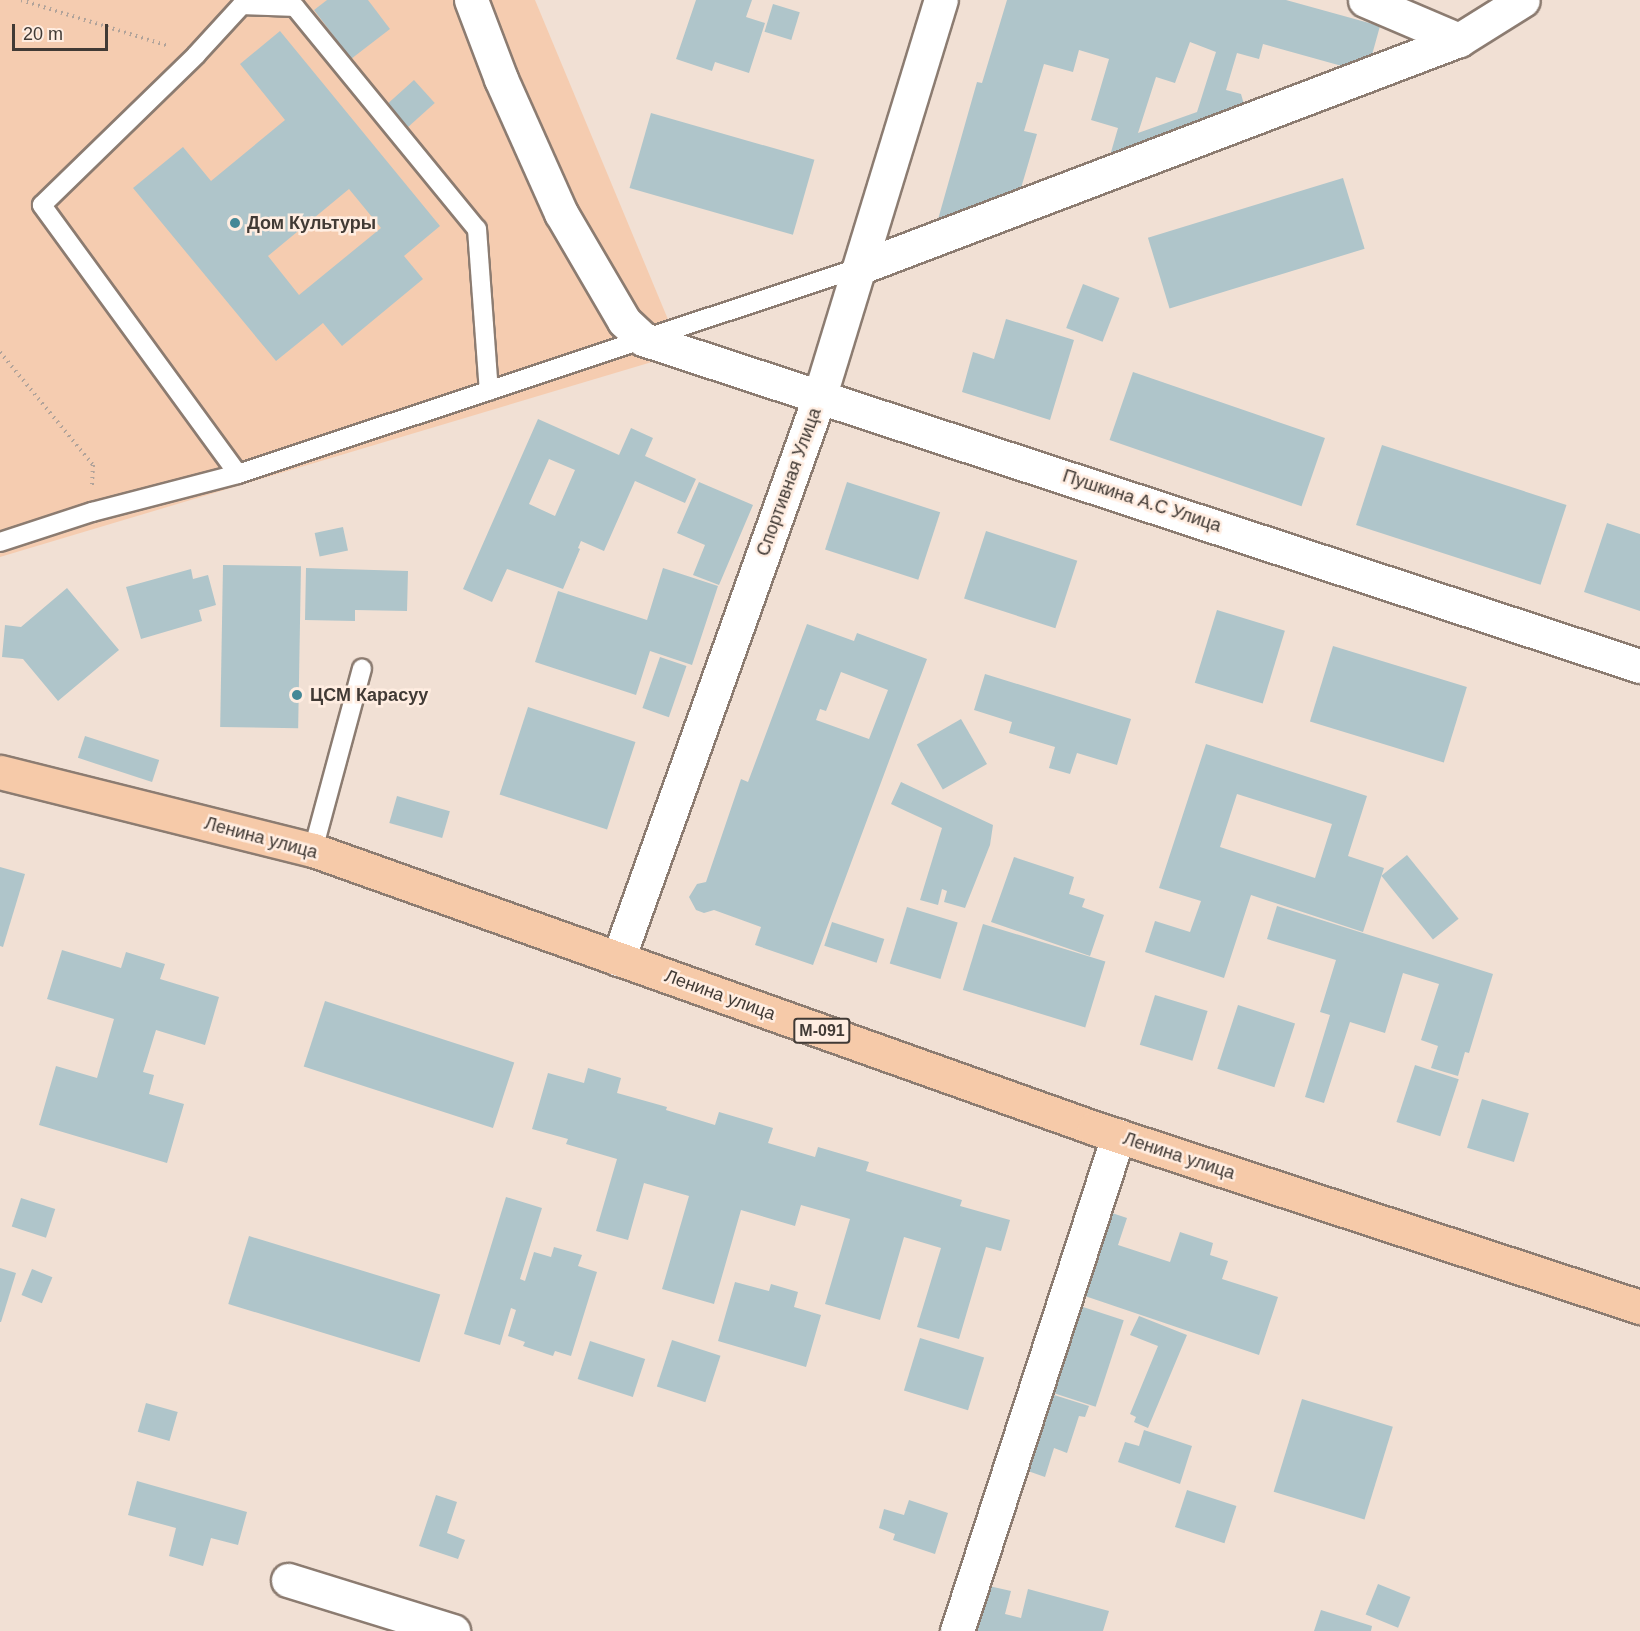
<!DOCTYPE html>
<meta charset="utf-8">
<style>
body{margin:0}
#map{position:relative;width:1640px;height:1631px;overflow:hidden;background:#f1e0d4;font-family:Helvetica,sans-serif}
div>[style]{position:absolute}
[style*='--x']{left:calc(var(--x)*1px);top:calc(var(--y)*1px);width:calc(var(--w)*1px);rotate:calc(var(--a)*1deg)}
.green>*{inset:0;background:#f5ccb0}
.building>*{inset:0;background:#afc5ca;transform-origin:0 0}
.path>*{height:4px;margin-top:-2px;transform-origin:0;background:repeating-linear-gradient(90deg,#b1a39a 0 1.5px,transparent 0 6px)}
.roads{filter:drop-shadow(2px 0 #8c7c71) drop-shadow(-2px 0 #8c7c71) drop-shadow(0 2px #8c7c71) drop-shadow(0 -2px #8c7c71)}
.lane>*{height:18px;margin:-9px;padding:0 9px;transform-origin:9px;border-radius:9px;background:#fff}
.street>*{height:33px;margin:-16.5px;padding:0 16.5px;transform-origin:16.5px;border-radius:16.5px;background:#fff}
.primary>*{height:33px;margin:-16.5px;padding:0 16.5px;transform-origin:16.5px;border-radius:16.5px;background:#f6caa9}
.dots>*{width:16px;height:16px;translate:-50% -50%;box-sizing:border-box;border:3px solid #ffede1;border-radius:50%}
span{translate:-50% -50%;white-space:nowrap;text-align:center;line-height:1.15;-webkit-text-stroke:5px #ffede1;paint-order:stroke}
.shield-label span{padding:2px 4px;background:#ffede1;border:2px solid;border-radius:4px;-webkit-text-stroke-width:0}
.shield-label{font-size:16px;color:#413a35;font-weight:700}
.poi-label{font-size:18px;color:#413a35;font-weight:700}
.left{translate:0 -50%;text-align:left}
.street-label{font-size:18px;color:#413a35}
.scale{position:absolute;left:12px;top:24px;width:96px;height:27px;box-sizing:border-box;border:3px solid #413a35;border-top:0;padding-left:8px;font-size:18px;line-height:21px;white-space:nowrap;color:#413a35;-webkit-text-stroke:4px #ffede1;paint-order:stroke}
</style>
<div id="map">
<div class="green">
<i style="clip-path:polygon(0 0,535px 0,682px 353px,0 557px)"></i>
</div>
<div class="building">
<i style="clip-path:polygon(327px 0,368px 0,390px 29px,351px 59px,314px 10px)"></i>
<i style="clip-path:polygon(696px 0,752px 0,746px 17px,765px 23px,749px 73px,715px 62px,712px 71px,676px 59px)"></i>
<i style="clip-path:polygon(evenodd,1007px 0,1286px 0,1380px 26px,1367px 73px,1263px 44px,1259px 59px,1237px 53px,1226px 90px,1241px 94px,1248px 118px,1105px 173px,1118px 128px,1091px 120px,1109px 59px,1079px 50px,1073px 72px,1044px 64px,1024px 131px,1037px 134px,1016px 205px,933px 237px,977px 82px,982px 83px,1007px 0,1190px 42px,1216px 52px,1197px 112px,1138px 133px,1156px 77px,1175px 83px,1190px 42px)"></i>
<i style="left:773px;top:4px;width:28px;height:29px;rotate:17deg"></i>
<i style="clip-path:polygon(evenodd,280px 31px,440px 226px,404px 256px,423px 279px,342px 346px,323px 323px,276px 361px,133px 188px,183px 147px,211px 181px,285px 120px,240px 64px,280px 31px,349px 189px,381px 228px,299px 295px,268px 256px,349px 189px)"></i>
<i style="left:414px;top:80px;width:31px;height:40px;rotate:48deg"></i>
<i style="left:651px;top:113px;width:170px;height:78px;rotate:16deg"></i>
<i style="left:1343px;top:178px;width:74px;height:204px;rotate:73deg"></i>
<i style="left:1083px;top:284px;width:39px;height:47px;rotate:21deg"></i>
<i style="clip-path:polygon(1006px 319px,1074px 340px,1050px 420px,962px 392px,973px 352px,994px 359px)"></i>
<i style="left:1133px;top:372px;width:203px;height:72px;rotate:19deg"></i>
<i style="clip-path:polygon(evenodd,538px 419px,619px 455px,631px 428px,653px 438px,645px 456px,696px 479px,685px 503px,635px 481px,604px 551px,581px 541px,578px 548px,580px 549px,563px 589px,507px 569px,492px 602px,463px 589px,538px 419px,549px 459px,575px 470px,555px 516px,529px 504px,549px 459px)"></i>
<i style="left:1382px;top:445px;width:194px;height:84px;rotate:18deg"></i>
<i style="clip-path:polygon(699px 482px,753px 505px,719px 585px,693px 575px,705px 545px,677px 533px)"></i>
<i style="left:847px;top:482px;width:98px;height:71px;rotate:18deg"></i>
<i style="clip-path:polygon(1607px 523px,1640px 534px,1640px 611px,1584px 592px)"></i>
<i style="left:343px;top:527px;width:24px;height:29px;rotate:78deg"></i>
<i style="left:986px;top:531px;width:96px;height:71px;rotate:18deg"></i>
<i style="left:223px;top:565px;width:78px;height:162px;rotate:1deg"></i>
<i style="clip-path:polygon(306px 568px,408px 571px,407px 611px,355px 610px,355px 621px,305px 620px)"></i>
<i style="clip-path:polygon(663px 568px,718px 586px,692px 665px,650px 651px,636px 695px,535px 662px,558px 591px,647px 620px)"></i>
<i style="clip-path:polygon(191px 569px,193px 579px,208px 575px,216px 605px,199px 610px,202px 621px,141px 639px,126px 587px)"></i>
<i style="clip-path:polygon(67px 588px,119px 650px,58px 701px,23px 659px,2px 657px,5px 625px,21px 627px)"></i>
<i style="left:1217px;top:610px;width:71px;height:76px;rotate:17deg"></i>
<i style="clip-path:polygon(evenodd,807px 624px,854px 641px,857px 633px,927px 659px,813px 965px,755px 945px,761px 927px,714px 910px,704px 913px,696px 910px,689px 897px,697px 884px,706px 882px,741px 779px,748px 782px,807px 624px,841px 672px,888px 690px,869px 739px,816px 720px,820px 709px,826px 711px,841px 672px)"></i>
<i style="left:1333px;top:646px;width:140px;height:79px;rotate:17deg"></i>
<i style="left:660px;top:657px;width:28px;height:54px;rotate:19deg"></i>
<i style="clip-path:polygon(985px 674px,1131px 719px,1117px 765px,1077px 753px,1070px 774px,1049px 768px,1055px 747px,1009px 733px,1012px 722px,974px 710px)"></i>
<i style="left:528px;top:707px;width:113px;height:92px;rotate:18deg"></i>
<i style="left:961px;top:719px;width:52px;height:51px;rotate:60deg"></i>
<i style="left:85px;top:736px;width:78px;height:23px;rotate:18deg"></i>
<i style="clip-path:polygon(evenodd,1206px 744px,1367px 796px,1348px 856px,1384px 868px,1363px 932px,1251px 895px,1224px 978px,1145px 952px,1155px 921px,1190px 932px,1201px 901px,1159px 888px,1206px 744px,1237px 794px,1332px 824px,1315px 878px,1220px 847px,1237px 794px)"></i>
<i style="clip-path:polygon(901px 782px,993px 825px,990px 845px,965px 908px,944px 902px,947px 891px,942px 889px,938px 905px,920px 900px,942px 828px,891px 804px)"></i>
<i style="left:397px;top:796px;width:55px;height:28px;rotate:16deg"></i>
<i style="left:1407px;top:855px;width:82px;height:33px;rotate:51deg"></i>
<i style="clip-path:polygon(1014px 857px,1074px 877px,1069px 894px,1085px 899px,1082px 907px,1104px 915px,1090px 956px,991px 922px)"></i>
<i style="clip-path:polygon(0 867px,25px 874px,3px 947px,0 946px)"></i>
<i style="clip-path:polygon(1277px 906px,1493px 974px,1469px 1053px,1465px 1052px,1458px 1076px,1431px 1068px,1438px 1046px,1421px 1040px,1439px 984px,1403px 973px,1385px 1033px,1350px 1022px,1324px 1103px,1305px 1097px,1330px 1015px,1320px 1012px,1336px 960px,1267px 939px)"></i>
<i style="left:907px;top:907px;width:53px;height:59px;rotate:17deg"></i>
<i style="left:832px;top:922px;width:55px;height:25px;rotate:18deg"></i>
<i style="left:983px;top:924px;width:128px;height:69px;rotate:17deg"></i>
<i style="clip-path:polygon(62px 950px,121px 968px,126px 952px,165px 964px,160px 979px,219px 997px,205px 1045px,156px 1030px,143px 1072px,154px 1075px,149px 1094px,184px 1104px,167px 1163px,39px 1125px,56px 1066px,97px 1078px,114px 1019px,47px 999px)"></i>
<i style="left:1155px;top:995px;width:55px;height:52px;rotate:17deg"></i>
<i style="left:325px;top:1001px;width:199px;height:69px;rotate:18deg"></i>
<i style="left:1238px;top:1005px;width:60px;height:67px;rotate:18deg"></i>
<i style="left:1415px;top:1065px;width:46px;height:60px;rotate:18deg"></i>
<i style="clip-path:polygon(588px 1068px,621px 1078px,617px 1093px,667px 1107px,666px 1110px,715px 1125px,719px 1112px,773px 1128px,768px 1143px,815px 1157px,818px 1147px,869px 1162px,866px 1171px,962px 1200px,960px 1206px,1010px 1220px,1001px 1251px,986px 1247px,959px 1339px,917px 1327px,941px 1248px,904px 1237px,880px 1320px,825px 1304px,850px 1219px,801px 1205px,795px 1226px,741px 1210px,714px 1304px,662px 1289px,689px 1196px,644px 1183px,628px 1240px,596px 1231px,617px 1159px,566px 1144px,568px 1139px,532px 1129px,548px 1073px,584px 1083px)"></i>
<i style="left:1482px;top:1099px;width:49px;height:51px;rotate:17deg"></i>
<i style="clip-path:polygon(506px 1197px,542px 1208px,520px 1279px,525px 1281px,534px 1252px,551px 1257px,554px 1247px,582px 1255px,578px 1266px,597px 1272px,571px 1356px,555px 1351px,553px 1356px,523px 1346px,525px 1342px,508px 1336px,516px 1310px,511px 1308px,500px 1345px,464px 1334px)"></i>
<i style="left:21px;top:1198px;width:36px;height:30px;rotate:18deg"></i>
<i style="clip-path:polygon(1106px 1211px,1127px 1218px,1118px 1245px,1170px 1262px,1180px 1232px,1213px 1243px,1210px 1255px,1228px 1261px,1222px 1279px,1278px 1297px,1259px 1355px,1079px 1294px)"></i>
<i style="left:249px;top:1236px;width:200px;height:71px;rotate:17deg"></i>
<i style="clip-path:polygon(0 1268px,16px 1273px,1px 1322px,0 1322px)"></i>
<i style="left:32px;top:1269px;width:22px;height:28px;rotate:22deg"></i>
<i style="clip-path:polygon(735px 1282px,769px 1291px,771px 1284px,798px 1292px,794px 1307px,821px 1315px,806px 1367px,718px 1341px)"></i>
<i style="left:1080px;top:1306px;width:46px;height:91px;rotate:18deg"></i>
<i style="clip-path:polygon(1139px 1316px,1187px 1335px,1148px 1428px,1134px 1422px,1136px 1417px,1130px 1414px,1158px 1346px,1130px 1335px)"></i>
<i style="left:920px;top:1338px;width:67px;height:55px;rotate:17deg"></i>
<i style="left:672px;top:1340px;width:51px;height:49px;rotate:18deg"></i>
<i style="left:590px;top:1341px;width:58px;height:40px;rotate:18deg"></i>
<i style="clip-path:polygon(1051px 1394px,1089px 1406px,1085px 1417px,1079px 1416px,1067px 1453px,1054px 1448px,1045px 1477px,1025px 1470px)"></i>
<i style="left:1302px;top:1399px;width:95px;height:97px;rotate:17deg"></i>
<i style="left:146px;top:1403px;width:33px;height:30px;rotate:16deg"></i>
<i style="clip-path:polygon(1144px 1430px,1192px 1446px,1180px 1484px,1118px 1462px,1125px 1442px,1139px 1446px)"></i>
<i style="clip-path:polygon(137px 1481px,247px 1512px,238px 1545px,211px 1538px,203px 1566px,169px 1556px,176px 1528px,128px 1515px)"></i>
<i style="left:1187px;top:1490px;width:52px;height:39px;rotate:18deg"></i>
<i style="clip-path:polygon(436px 1495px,457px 1502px,447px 1533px,465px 1540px,458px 1559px,419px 1546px)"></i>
<i style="clip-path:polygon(909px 1500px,948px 1513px,935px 1554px,893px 1540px,895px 1534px,879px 1528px,884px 1509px,904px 1515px)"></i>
<i style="left:1378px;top:1584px;width:35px;height:33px;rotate:22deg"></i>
<i style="clip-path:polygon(989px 1586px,1011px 1591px,1005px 1614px,1021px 1618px,1028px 1589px,1109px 1611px,1103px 1631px,977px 1631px)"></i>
<i style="clip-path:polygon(1321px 1610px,1372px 1626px,1371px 1631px,1314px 1631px)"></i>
</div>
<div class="path">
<i style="--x:21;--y:0;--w:155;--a:17.3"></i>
<i style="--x:0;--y:352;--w:146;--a:50.5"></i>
<i style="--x:93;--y:465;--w:21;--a:93"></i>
</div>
<div class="roads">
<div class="lane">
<i style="--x:238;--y:474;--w:333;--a:-126.1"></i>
<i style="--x:42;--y:205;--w:215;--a:-44.2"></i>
<i style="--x:196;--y:55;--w:68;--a:-47.4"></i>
<i style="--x:242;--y:5;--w:53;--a:2.2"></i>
<i style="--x:295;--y:7;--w:287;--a:50.7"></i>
<i style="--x:477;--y:229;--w:162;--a:85.8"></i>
<i style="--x:0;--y:542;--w:97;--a:-18.1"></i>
<i style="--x:92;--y:512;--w:151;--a:-14.6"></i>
<i style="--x:238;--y:474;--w:656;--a:-18.38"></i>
<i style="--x:313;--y:850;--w:188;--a:-74.9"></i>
</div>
<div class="street">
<i style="--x:471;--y:0;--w:85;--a:69.2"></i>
<i style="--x:501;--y:79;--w:147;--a:65.9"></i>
<i style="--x:561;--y:213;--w:125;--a:59.7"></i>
<i style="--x:624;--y:321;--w:26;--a:43"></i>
<i style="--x:643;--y:339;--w:1049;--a:18.16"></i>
<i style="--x:1365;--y:0;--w:102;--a:23.1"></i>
<i style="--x:861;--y:267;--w:640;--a:-20.79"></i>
<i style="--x:1459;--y:40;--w:75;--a:-32"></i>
<i style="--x:618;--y:959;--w:599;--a:-70.29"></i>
<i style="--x:820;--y:395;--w:413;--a:-73"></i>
<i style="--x:288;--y:1580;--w:173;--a:17.2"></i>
<i style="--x:957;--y:1631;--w:521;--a:-71.98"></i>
</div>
<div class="primary">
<i style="--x:0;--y:772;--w:323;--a:14"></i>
<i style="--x:313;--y:850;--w:829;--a:19.59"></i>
<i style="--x:1094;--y:1128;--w:575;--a:18.15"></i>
</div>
</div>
<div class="dots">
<i style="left:235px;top:223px;background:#448897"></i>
<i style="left:297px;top:695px;background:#448897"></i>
</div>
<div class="shield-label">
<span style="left:822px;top:1031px">М-091</span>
</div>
<div class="poi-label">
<span class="left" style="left:247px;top:223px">Дом Культуры</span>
<span class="left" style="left:310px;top:695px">ЦСМ Карасуу</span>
</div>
<div class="street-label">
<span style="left:789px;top:482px;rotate:-70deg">Спортивная Улица</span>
<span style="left:1142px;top:501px;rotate:18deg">Пушкина А.С Улица</span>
<span style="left:261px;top:838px;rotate:15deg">Ленина улица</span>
<span style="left:720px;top:995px;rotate:20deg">Ленина улица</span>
<span style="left:1179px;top:1156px;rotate:18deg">Ленина улица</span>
</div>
<div class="scale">20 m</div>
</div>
